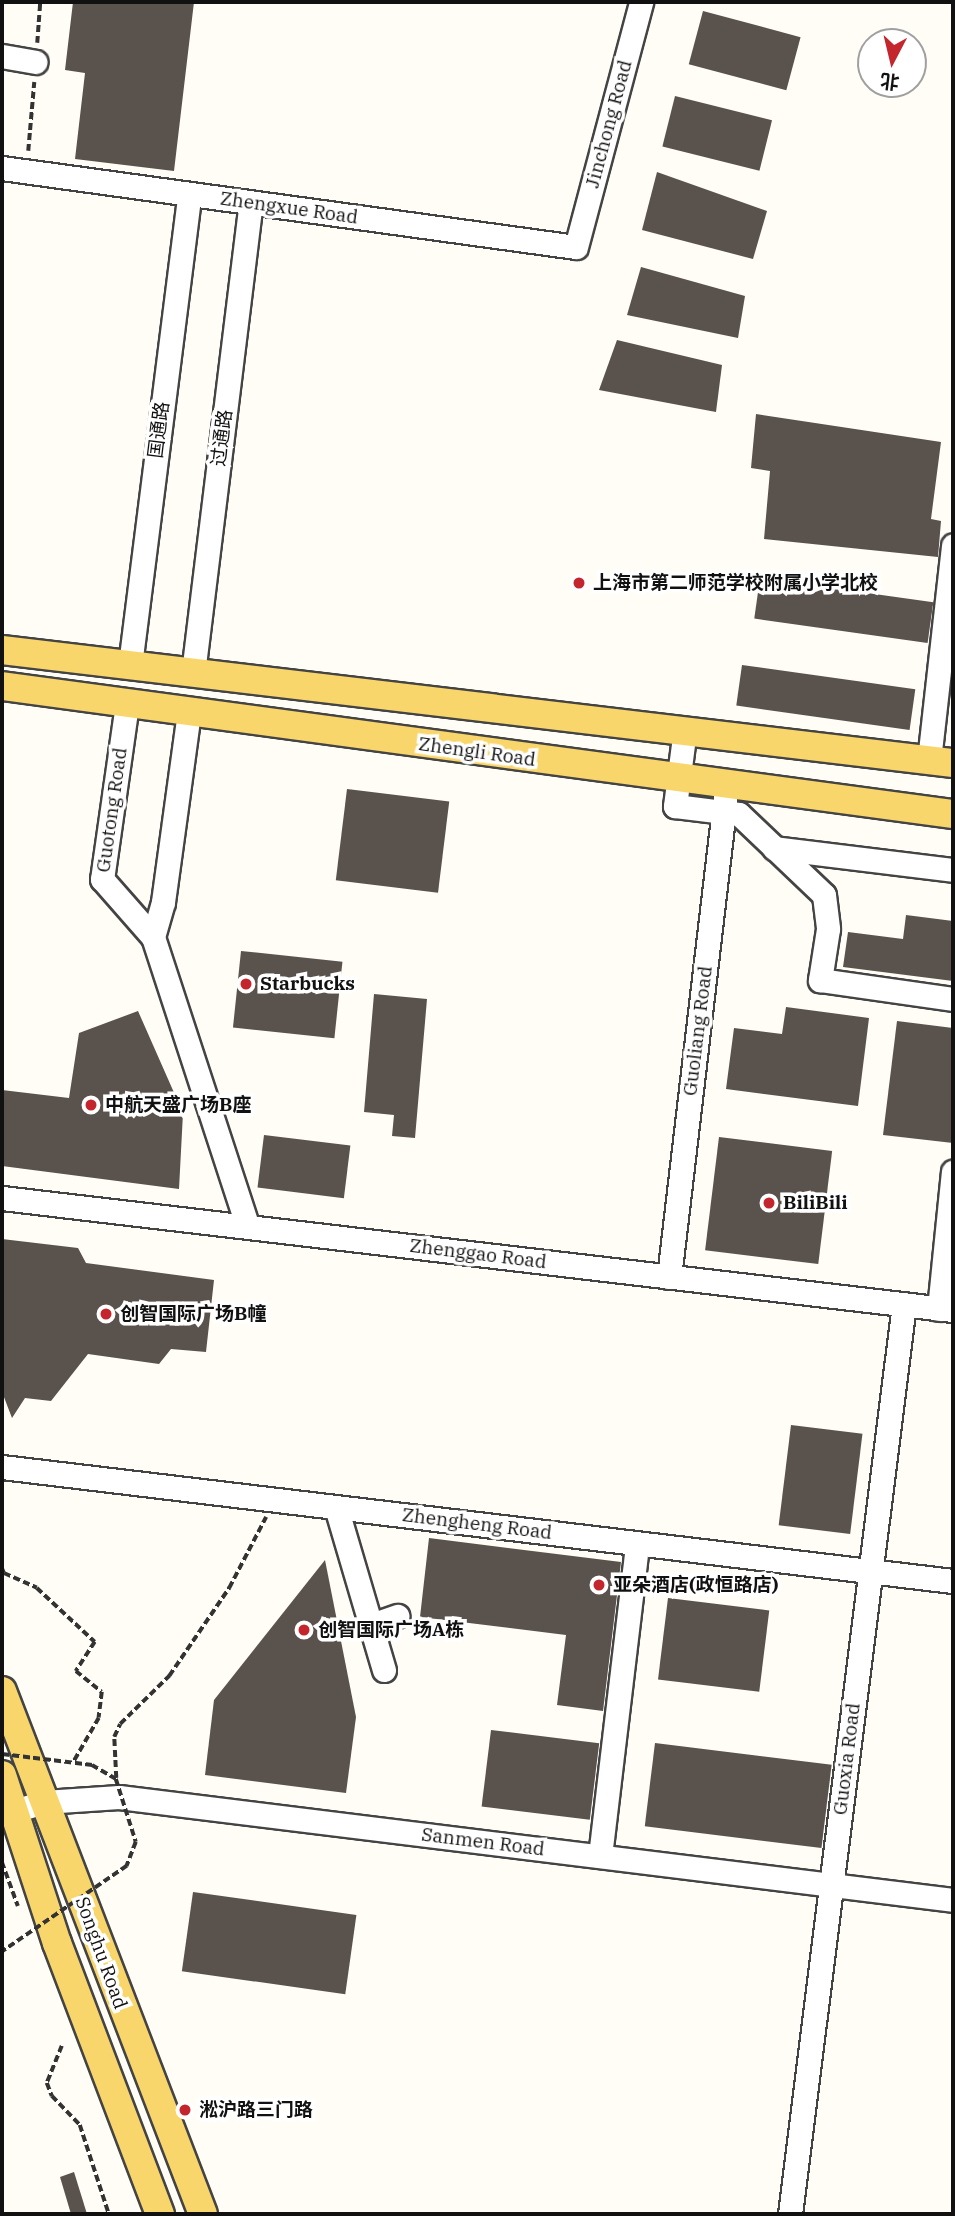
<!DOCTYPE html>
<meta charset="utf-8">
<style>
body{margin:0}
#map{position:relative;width:955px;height:2216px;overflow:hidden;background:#fffdf5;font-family:"IBM Plex Serif","Noto Sans SC",serif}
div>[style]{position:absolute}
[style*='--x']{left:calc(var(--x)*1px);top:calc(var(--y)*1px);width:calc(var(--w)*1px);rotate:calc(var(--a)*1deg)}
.building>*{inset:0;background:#5a524d;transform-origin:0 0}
.path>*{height:3.5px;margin-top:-1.75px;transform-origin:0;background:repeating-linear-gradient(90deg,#333 0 7px,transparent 0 10.5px)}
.roads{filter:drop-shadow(2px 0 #444) drop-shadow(-2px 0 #444) drop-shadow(0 2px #444) drop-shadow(0 -2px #444)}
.minor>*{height:23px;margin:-11.5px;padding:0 11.5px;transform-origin:11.5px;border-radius:11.5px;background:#fff}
.major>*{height:28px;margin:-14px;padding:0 14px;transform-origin:14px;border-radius:14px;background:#f9d66b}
.path-bridge>*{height:3.5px;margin-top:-1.75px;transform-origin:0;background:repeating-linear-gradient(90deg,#333 0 7px,transparent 0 10.5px)}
.dots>*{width:19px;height:19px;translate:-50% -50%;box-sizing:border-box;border:4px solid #fff;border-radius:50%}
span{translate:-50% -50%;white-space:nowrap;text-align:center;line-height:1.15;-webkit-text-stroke:7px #fff;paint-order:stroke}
.street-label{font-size:19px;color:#111}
.poi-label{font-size:19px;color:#111;font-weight:700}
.left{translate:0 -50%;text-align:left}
.frame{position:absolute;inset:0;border:4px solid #111;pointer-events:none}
.north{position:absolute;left:857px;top:28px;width:70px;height:70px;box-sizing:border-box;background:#fff;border:2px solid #a0a0a0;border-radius:50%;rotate:187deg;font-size:19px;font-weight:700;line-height:28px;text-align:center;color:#111}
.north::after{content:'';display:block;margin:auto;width:24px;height:32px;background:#c4262e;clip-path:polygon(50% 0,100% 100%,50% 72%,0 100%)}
</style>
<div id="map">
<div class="building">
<i style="clip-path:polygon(73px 2px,194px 2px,174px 171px,75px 159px,85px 73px,65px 70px)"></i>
<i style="left:703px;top:11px;width:101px;height:55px;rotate:15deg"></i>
<i style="left:675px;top:96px;width:100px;height:52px;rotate:14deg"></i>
<i style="clip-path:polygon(657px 172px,767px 211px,753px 259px,642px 230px)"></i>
<i style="clip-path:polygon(641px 267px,745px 296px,738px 338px,627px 315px)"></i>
<i style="clip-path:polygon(617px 340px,722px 365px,716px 412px,599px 390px)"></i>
<i style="clip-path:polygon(756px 414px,941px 442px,931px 519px,941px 521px,938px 557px,764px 539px,770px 471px,751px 468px)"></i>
<i style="left:760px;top:578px;width:175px;height:41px;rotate:8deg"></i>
<i style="left:742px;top:665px;width:175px;height:41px;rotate:8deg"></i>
<i style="left:347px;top:789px;width:103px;height:92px;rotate:7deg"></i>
<i style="clip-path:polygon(906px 915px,953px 921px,953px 981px,843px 967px,848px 932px,903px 939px)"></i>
<i style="left:241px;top:951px;width:102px;height:77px;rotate:6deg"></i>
<i style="clip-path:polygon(374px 994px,427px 999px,415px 1138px,392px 1136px,394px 1115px,364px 1112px)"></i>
<i style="clip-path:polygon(786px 1007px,869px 1018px,858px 1106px,726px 1089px,734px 1028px,782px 1034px)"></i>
<i style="clip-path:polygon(138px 1011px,183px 1113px,179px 1189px,2px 1166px,2px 1090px,69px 1098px,79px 1033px)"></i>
<i style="clip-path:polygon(897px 1021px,953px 1028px,953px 1143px,883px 1135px)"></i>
<i style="left:264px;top:1135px;width:87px;height:53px;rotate:7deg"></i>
<i style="left:719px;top:1137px;width:114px;height:114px;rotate:7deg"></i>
<i style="clip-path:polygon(2px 1239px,78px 1248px,86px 1263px,214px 1280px,206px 1352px,171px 1349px,159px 1364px,88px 1354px,51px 1401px,25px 1398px,12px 1418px,2px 1392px)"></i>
<i style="left:791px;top:1425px;width:72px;height:101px;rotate:7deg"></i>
<i style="clip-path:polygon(429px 1538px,621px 1562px,603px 1711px,557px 1705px,566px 1635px,420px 1617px)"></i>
<i style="clip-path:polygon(325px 1560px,356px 1717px,346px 1793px,205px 1775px,214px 1700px)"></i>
<i style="left:668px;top:1598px;width:102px;height:82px;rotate:7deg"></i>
<i style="left:491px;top:1730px;width:109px;height:77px;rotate:7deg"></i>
<i style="left:655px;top:1743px;width:178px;height:84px;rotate:7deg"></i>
<i style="left:193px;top:1892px;width:165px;height:80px;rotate:8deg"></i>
<i style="clip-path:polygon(74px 2172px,87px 2214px,71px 2214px,60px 2177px)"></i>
</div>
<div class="path">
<i style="--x:37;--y:43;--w:41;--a:-85.8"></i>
<i style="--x:28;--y:151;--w:69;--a:-85"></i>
<i style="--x:2;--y:1568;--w:5;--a:68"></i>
<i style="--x:4;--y:1573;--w:36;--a:24"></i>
<i style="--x:37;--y:1588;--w:79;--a:43"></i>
<i style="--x:95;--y:1642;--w:35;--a:123"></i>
<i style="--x:76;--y:1671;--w:33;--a:39"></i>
<i style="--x:102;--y:1692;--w:26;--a:97"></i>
<i style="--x:99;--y:1718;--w:52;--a:120"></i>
<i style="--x:116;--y:1778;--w:41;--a:-92.8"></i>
<i style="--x:114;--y:1737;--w:14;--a:-65"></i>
<i style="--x:120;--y:1724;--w:69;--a:-44.4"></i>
<i style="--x:169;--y:1676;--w:107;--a:-55.7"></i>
<i style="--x:229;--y:1588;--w:80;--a:-62.5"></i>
<i style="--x:2;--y:1862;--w:47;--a:70"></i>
<i style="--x:62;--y:2046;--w:40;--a:112"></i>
<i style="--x:47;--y:2083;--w:14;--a:69"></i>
<i style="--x:52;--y:2096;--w:40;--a:46"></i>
<i style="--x:80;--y:2125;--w:94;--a:72"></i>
</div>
<div class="roads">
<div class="minor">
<i style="--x:2;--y:56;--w:34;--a:10"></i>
<i style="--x:2;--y:168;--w:579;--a:7.84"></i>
<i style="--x:576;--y:247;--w:253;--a:-75.1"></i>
<i style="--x:130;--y:665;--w:474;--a:-82.8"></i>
<i style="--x:193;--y:673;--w:474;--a:-83"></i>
<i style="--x:127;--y:704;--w:177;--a:98.1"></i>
<i style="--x:102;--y:879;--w:77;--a:48.7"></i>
<i style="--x:153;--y:937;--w:305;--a:71.9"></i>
<i style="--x:685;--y:729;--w:78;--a:97.4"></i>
<i style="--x:675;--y:806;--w:64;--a:7.1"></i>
<i style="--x:739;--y:814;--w:117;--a:43.6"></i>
<i style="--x:824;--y:895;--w:34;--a:83"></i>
<i style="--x:828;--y:929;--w:52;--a:98.9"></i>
<i style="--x:820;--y:980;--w:134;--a:8.1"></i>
<i style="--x:929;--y:760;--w:216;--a:-83.6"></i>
<i style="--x:774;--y:848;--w:180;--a:7"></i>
<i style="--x:153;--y:937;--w:36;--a:-74"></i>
<i style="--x:163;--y:902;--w:191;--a:-82.2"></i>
<i style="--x:2;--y:1198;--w:958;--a:6.72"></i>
<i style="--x:669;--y:1277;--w:494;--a:-83.3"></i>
<i style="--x:939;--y:1309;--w:138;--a:-84.2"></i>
<i style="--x:2;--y:1467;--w:958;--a:6.84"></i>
<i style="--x:336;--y:1507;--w:170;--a:73.6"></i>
<i style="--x:371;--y:1625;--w:28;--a:-19"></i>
<i style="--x:14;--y:1811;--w:31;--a:-17"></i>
<i style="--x:44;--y:1802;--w:75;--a:-3.8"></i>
<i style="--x:119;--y:1797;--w:840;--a:7.04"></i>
<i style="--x:600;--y:1856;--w:314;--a:-83.2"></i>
<i style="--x:790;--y:2214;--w:917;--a:-82.86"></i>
</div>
<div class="major">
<i style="--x:2;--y:650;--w:958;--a:6.78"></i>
<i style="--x:2;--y:686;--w:960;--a:7.67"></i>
<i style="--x:2;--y:1691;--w:560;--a:68.98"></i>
<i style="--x:2;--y:1775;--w:177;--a:71.9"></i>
<i style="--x:57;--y:1943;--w:290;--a:69.2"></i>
</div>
</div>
<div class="path-bridge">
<i style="--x:2;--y:1754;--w:91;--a:7"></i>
<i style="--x:92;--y:1765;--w:28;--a:30"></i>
<i style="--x:116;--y:1779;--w:66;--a:72.4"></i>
<i style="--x:136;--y:1842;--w:26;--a:111"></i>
<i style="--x:127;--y:1866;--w:152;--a:145.5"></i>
</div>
<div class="dots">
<i style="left:579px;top:583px;background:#c4262e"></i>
<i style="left:246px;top:984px;background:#c4262e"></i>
<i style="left:91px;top:1105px;background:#c4262e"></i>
<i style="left:769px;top:1203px;background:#c4262e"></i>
<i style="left:106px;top:1314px;background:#c4262e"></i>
<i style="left:599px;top:1585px;background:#c4262e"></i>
<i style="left:304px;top:1630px;background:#c4262e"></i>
<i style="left:185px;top:2110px;background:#c4262e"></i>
</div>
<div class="street-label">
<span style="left:609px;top:124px;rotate:-75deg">Jinchong Road</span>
<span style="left:289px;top:208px;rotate:8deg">Zhengxue Road</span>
<span style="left:159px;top:430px;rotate:-83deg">国通路</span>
<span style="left:222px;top:438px;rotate:-83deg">过通路</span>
<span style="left:477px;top:752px;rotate:8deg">Zhengli Road</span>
<span style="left:112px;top:810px;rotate:-82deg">Guotong Road</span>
<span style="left:698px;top:1031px;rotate:-83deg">Guoliang Road</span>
<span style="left:478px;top:1254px;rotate:7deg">Zhenggao Road</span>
<span style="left:477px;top:1524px;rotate:7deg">Zhengheng Road</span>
<span style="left:847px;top:1759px;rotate:-83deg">Guoxia Road</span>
<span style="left:483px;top:1842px;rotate:7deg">Sanmen Road</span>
<span style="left:101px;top:1953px;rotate:70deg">Songhu Road</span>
</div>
<div class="poi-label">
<span class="left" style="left:593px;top:583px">上海市第二师范学校附属小学北校</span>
<span class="left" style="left:260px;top:984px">Starbucks</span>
<span class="left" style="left:105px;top:1105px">中航天盛广场B座</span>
<span class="left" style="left:783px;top:1203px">BiliBili</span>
<span class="left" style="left:120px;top:1314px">创智国际广场B幢</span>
<span class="left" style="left:613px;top:1585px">亚朵酒店(政恒路店)</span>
<span class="left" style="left:318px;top:1630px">创智国际广场A栋</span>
<span class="left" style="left:199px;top:2110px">淞沪路三门路</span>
</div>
<div class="frame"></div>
<div class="north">北</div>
</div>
